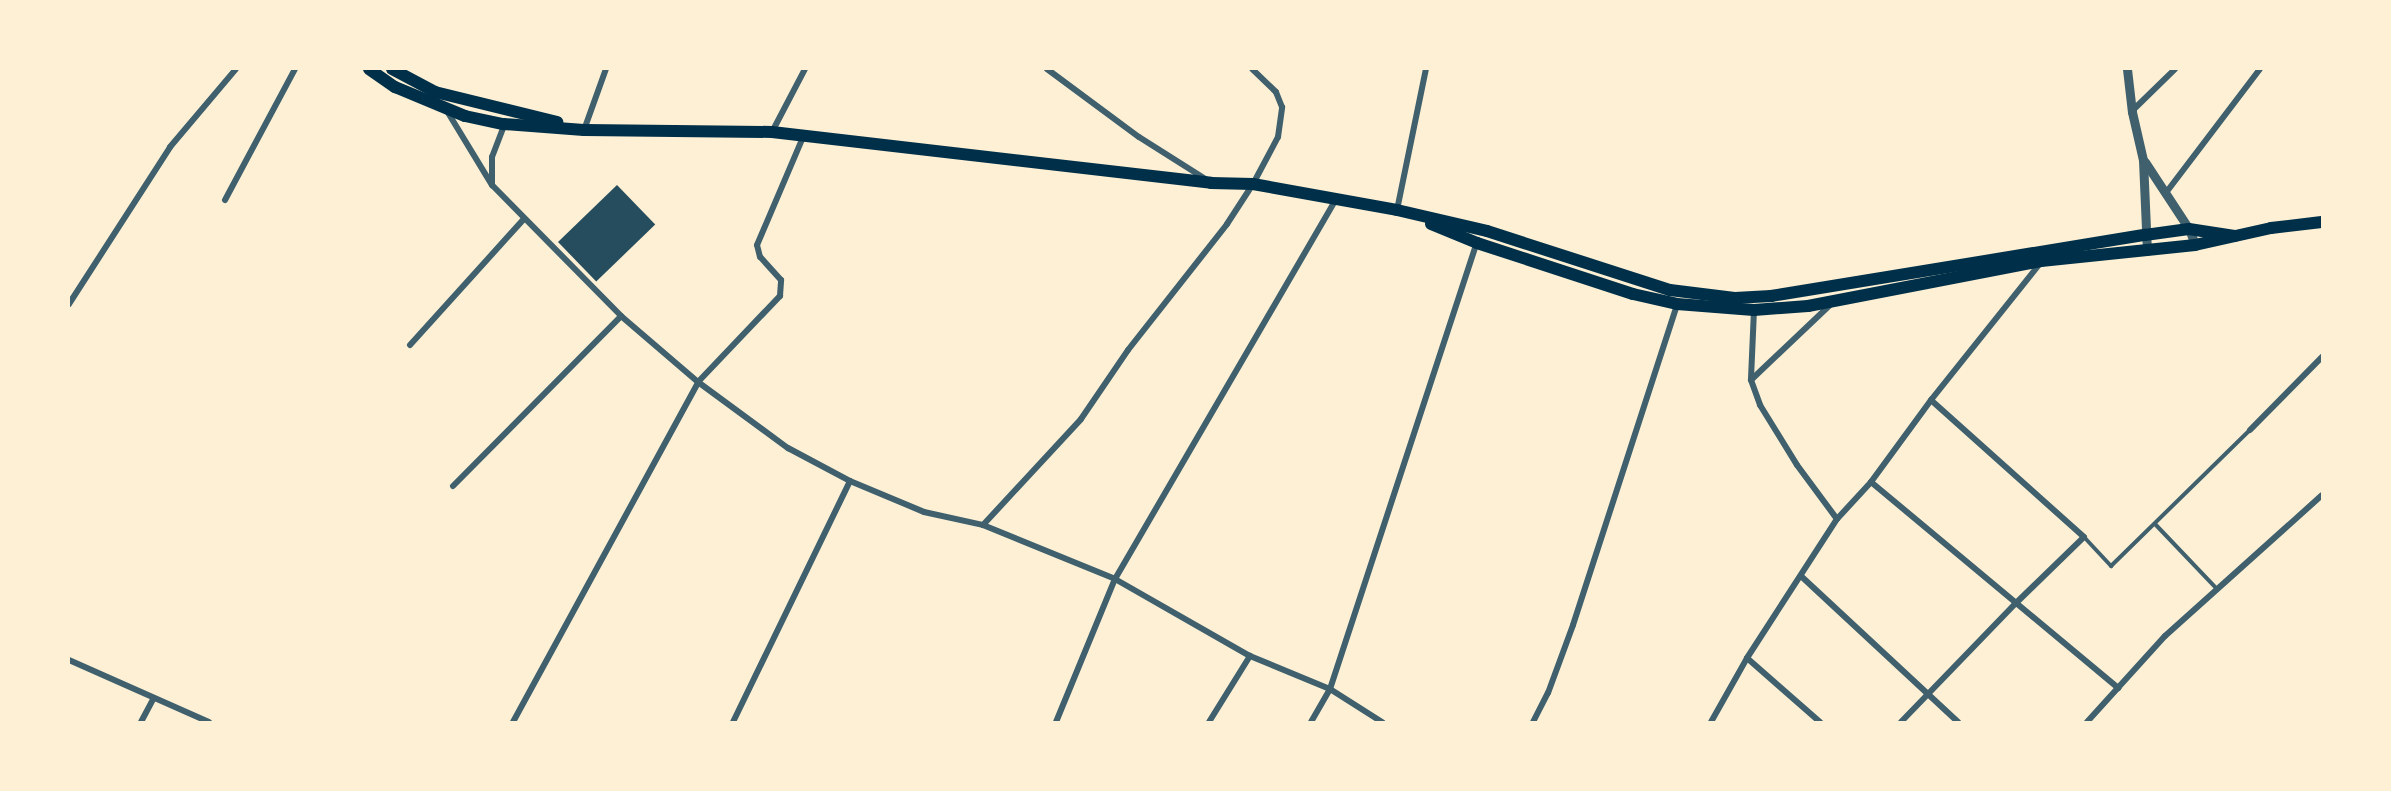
<!DOCTYPE html>
<style>
body{margin:0}
#map{position:relative;width:2391px;height:791px;overflow:hidden;background:#fdf0d5;font-family:"Sofia Sans Condensed",sans-serif}
div>[style]{position:absolute}
[style*='--x']{left:calc(var(--x)*1px);top:calc(var(--y)*1px);width:calc(var(--w)*1px);rotate:calc(var(--a)*1deg)}
.building>*{inset:0;background:#264d5e;transform-origin:0 0}
.service>*{height:4px;margin:-2px;padding:0 2px;transform-origin:2px;border-radius:2px;background:#3f606c}
.minor>*{height:6px;margin:-3px;padding:0 3px;transform-origin:3px;border-radius:3px;background:#3f606c}
.tertiary>*{height:9px;margin:-4.5px;padding:0 4.5px;transform-origin:4.5px;border-radius:4.5px;background:#3f606c}
.primary>*{height:12px;margin:-6px;padding:0 6px;transform-origin:6px;border-radius:6px;background:#003049}
span{translate:-50% -50%;white-space:nowrap;text-align:center;line-height:1.15;-webkit-text-stroke:6px #fdf0d5;paint-order:stroke}
.frame{position:absolute;inset:0;border:70px solid #fdf0d5;pointer-events:none}
</style>
<div id="map">
<div class="building">
<i style="left:617px;top:185px;width:55px;height:82px;rotate:46deg"></i>
</div>
<div class="service">
<i style="--x:2155;--y:524;--w:88;--a:46.4"></i>
<i style="--x:2084;--y:537;--w:40;--a:47"></i>
<i style="--x:2111;--y:566;--w:194;--a:-44.4"></i>
</div>
<div class="minor">
<i style="--x:1047;--y:69;--w:114;--a:36.5"></i>
<i style="--x:1139;--y:137;--w:80;--a:32.3"></i>
<i style="--x:447;--y:111;--w:87;--a:58.7"></i>
<i style="--x:492;--y:185;--w:184;--a:45.4"></i>
<i style="--x:621;--y:316;--w:101;--a:40.6"></i>
<i style="--x:698;--y:382;--w:112;--a:36.3"></i>
<i style="--x:788;--y:448;--w:70;--a:28"></i>
<i style="--x:850;--y:481;--w:80;--a:22.7"></i>
<i style="--x:924;--y:512;--w:60;--a:12.4"></i>
<i style="--x:983;--y:525;--w:143;--a:22.2"></i>
<i style="--x:1115;--y:579;--w:155;--a:29.7"></i>
<i style="--x:1250;--y:656;--w:87;--a:22.4"></i>
<i style="--x:1330;--y:689;--w:62;--a:32.4"></i>
<i style="--x:2132;--y:111;--w:60;--a:-44.3"></i>
<i style="--x:584;--y:130;--w:65;--a:-70.2"></i>
<i style="--x:772;--y:132;--w:71;--a:-62.4"></i>
<i style="--x:492;--y:184;--w:27;--a:-90"></i>
<i style="--x:492;--y:157;--w:34;--a:-69"></i>
<i style="--x:2165;--y:194;--w:157;--a:-52.8"></i>
<i style="--x:225;--y:200;--w:149;--a:-61.9"></i>
<i style="--x:1397;--y:210;--w:144;--a:-78.4"></i>
<i style="--x:69;--y:304;--w:187;--a:-57.2"></i>
<i style="--x:170;--y:147;--w:102;--a:-49.8"></i>
<i style="--x:1754;--y:310;--w:70;--a:92.5"></i>
<i style="--x:1751;--y:380;--w:27;--a:70"></i>
<i style="--x:1760;--y:405;--w:70;--a:58.3"></i>
<i style="--x:1797;--y:465;--w:67;--a:53.5"></i>
<i style="--x:410;--y:345;--w:170;--a:-47.9"></i>
<i style="--x:1751;--y:380;--w:110;--a:-43.5"></i>
<i style="--x:2250;--y:430;--w:103;--a:-45.4"></i>
<i style="--x:1871;--y:482;--w:322;--a:39.8"></i>
<i style="--x:453;--y:486;--w:239;--a:-45.3"></i>
<i style="--x:983;--y:525;--w:144;--a:-47.2"></i>
<i style="--x:1081;--y:419;--w:83;--a:-55.7"></i>
<i style="--x:1128;--y:350;--w:160;--a:-51.8"></i>
<i style="--x:1227;--y:224;--w:48;--a:-57"></i>
<i style="--x:1253;--y:184;--w:53;--a:-62"></i>
<i style="--x:1278;--y:137;--w:30;--a:-82"></i>
<i style="--x:1282;--y:107;--w:16;--a:-112"></i>
<i style="--x:1276;--y:92;--w:33;--a:-136"></i>
<i style="--x:1802;--y:577;--w:213;--a:42.9"></i>
<i style="--x:1747;--y:658;--w:97;--a:41.2"></i>
<i style="--x:69;--y:660;--w:153;--a:23.9"></i>
<i style="--x:141;--y:722;--w:27;--a:-62"></i>
<i style="--x:513;--y:722;--w:387;--a:-61.4"></i>
<i style="--x:698;--y:382;--w:119;--a:-46.4"></i>
<i style="--x:780;--y:296;--w:16;--a:-86"></i>
<i style="--x:781;--y:280;--w:31;--a:-132"></i>
<i style="--x:760;--y:257;--w:12;--a:-104"></i>
<i style="--x:757;--y:245;--w:117;--a:-66.9"></i>
<i style="--x:733;--y:722;--w:268;--a:-64.1"></i>
<i style="--x:1056;--y:722;--w:155;--a:-67.6"></i>
<i style="--x:1115;--y:579;--w:439;--a:-59.8"></i>
<i style="--x:1209;--y:722;--w:78;--a:-58.2"></i>
<i style="--x:1311;--y:722;--w:38;--a:-60"></i>
<i style="--x:1330;--y:689;--w:470;--a:-71.8"></i>
<i style="--x:1533;--y:722;--w:33;--a:-63"></i>
<i style="--x:1548;--y:693;--w:72;--a:-69.8"></i>
<i style="--x:1573;--y:625;--w:337;--a:-72"></i>
<i style="--x:1711;--y:722;--w:73;--a:-60.6"></i>
<i style="--x:1747;--y:658;--w:166;--a:-57.1"></i>
<i style="--x:1837;--y:519;--w:50;--a:-47.4"></i>
<i style="--x:1871;--y:482;--w:102;--a:-53.8"></i>
<i style="--x:1931;--y:400;--w:176;--a:-51.4"></i>
<i style="--x:1901;--y:722;--w:164;--a:-46"></i>
<i style="--x:2015;--y:604;--w:96;--a:-44.2"></i>
<i style="--x:2084;--y:537;--w:205;--a:-138.2"></i>
<i style="--x:2087;--y:722;--w:116;--a:-47.8"></i>
<i style="--x:2165;--y:636;--w:211;--a:-41.9"></i>
</div>
<div class="tertiary">
<i style="--x:2127;--y:69;--w:43;--a:83.4"></i>
<i style="--x:2132;--y:112;--w:49;--a:77.1"></i>
<i style="--x:2143;--y:160;--w:91;--a:87.5"></i>
<i style="--x:2145;--y:162;--w:80;--a:56.7"></i>
<i style="--x:2189;--y:229;--w:17;--a:69"></i>
</div>
<div class="primary">
<i style="--x:369;--y:69;--w:32;--a:35"></i>
<i style="--x:395;--y:87;--w:76;--a:22.5"></i>
<i style="--x:465;--y:116;--w:40;--a:12"></i>
<i style="--x:504;--y:124;--w:80;--a:4.3"></i>
<i style="--x:584;--y:130;--w:188;--a:0.6"></i>
<i style="--x:772;--y:132;--w:442;--a:6.6"></i>
<i style="--x:1211;--y:183;--w:42;--a:1.4"></i>
<i style="--x:1253;--y:184;--w:146;--a:10.2"></i>
<i style="--x:1397;--y:210;--w:92;--a:13.1"></i>
<i style="--x:1487;--y:231;--w:192;--a:17.9"></i>
<i style="--x:1670;--y:290;--w:65;--a:7"></i>
<i style="--x:1735;--y:298;--w:36;--a:-3"></i>
<i style="--x:1771;--y:296;--w:379;--a:-9.3"></i>
<i style="--x:2145;--y:235;--w:44;--a:-7.8"></i>
<i style="--x:2189;--y:229;--w:46;--a:8.8"></i>
<i style="--x:392;--y:69;--w:49;--a:28.1"></i>
<i style="--x:435;--y:92;--w:126;--a:13.8"></i>
<i style="--x:1431;--y:224;--w:50;--a:22.4"></i>
<i style="--x:1477;--y:243;--w:164;--a:18.1"></i>
<i style="--x:1633;--y:294;--w:45;--a:12.8"></i>
<i style="--x:1677;--y:304;--w:77;--a:4.5"></i>
<i style="--x:1754;--y:310;--w:54;--a:-4.2"></i>
<i style="--x:1808;--y:306;--w:237;--a:-10.9"></i>
<i style="--x:2041;--y:261;--w:155;--a:-5.9"></i>
<i style="--x:2195;--y:245;--w:78;--a:-12.6"></i>
<i style="--x:2271;--y:228;--w:51;--a:-6.7"></i>
</div>
<div class="frame"></div>
</div>
